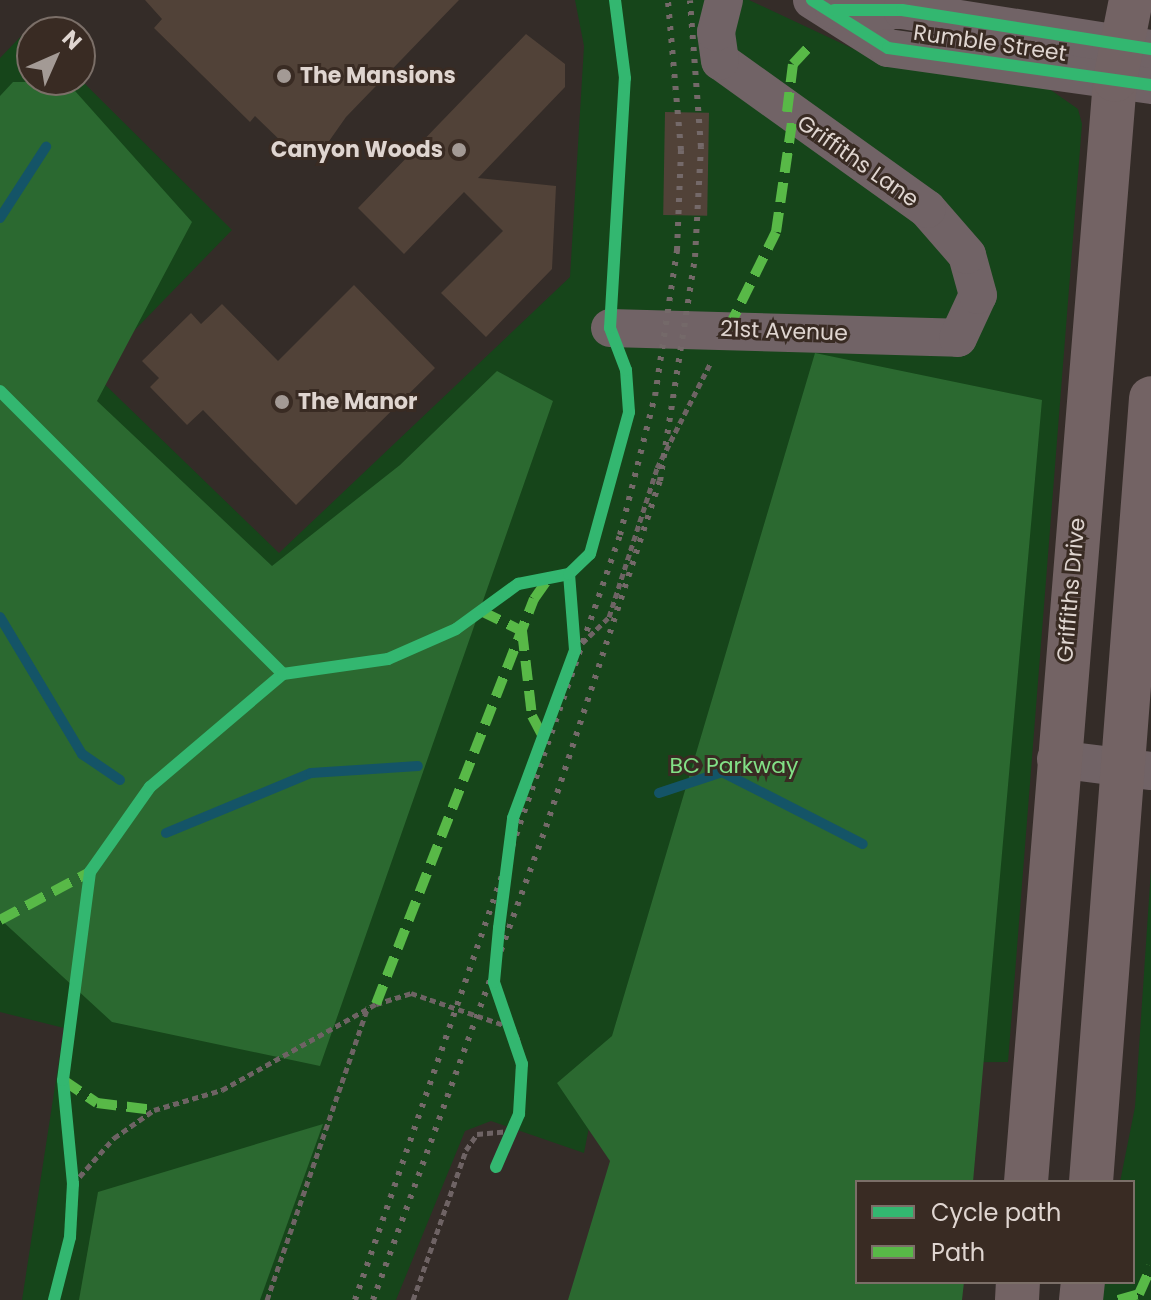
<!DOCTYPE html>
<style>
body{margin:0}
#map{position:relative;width:1151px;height:1300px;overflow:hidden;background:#342c28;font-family:Poppins,sans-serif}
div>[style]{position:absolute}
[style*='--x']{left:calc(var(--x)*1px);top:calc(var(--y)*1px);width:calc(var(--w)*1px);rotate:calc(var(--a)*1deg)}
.green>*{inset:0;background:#16451a}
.forest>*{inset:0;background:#2b6930}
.stream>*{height:10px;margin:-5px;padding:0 5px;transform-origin:5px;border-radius:5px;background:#145467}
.building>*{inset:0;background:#514238;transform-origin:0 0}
.path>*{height:5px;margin-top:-2.5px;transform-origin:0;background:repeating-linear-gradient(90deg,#6e6364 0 6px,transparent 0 10px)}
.minor>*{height:38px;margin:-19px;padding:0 19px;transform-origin:19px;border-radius:19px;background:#716366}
.major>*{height:44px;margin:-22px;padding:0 22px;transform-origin:22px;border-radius:22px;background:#736364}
.rail>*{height:6px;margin-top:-3px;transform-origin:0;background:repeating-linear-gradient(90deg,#746969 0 4px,transparent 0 12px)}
.quiet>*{height:10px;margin-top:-5px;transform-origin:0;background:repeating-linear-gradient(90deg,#58b947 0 20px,transparent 0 30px)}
.cycleway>*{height:12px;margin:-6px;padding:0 6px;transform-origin:6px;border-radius:6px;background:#33b770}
.dots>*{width:22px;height:22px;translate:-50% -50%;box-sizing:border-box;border:4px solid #392b23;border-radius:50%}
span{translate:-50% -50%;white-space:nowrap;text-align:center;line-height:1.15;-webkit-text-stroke:6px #392b23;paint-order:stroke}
.street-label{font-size:22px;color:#dfd5d0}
.poi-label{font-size:22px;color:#dfd5d0;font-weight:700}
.left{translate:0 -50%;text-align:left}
.right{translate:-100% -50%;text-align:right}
.park-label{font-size:22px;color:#82e086}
.legend{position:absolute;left:855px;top:1180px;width:280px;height:104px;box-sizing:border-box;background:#392b23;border:2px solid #7b6f68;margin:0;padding:10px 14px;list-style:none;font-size:24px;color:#dfd5d0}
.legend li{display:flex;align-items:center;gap:16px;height:40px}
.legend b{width:40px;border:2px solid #7b6f68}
.north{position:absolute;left:16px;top:16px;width:80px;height:80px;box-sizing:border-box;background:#392b23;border:2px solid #7b6f68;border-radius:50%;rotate:45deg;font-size:22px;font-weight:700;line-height:32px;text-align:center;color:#dfd5d0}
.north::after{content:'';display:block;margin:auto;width:28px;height:36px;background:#a39a95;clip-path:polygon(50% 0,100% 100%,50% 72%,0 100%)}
</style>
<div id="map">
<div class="green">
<i style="clip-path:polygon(575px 0,749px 0,860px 52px,941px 73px,1048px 88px,1078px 109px,1082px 124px,1008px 1062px,601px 1065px,584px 1153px,491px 1121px,465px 1131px,396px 1300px,22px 1300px,64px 1028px,0 1012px,0 58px,29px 28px,32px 80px,80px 79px,232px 230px,93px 373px,279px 553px,570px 277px,584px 46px)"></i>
<i style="clip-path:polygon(1151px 869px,1151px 1300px,1102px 1300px,1104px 1282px,1133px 1282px,1133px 1182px,1120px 1182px,1135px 1107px)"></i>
</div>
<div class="forest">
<i style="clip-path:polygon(13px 82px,67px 82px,192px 222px,97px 401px,272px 566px,400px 465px,497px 371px,553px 401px,320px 1066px,112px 1022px,0 919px,0 96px)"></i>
<i style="clip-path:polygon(815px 353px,1042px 400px,973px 1182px,857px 1182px,857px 1282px,964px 1282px,962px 1300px,568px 1300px,610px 1161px,557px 1083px,612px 1036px)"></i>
<i style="clip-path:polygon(323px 1124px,260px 1300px,79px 1300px,98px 1192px)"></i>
</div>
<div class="stream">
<i style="--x:0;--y:218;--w:85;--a:-57.1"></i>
<i style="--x:0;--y:617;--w:160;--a:59.1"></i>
<i style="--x:82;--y:754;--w:46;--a:34.4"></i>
<i style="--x:659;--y:793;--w:66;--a:-18.4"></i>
<i style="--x:722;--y:772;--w:158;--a:27.1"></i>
<i style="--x:166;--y:833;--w:157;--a:-22.5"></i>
<i style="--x:311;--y:773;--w:107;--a:-3.7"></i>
</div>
<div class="building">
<i style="clip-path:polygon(145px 0,459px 0,346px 117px,320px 154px,306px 153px,294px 141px,288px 148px,255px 116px,250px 122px,154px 28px,162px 19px)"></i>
<i style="clip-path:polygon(526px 34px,565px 64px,565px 87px,478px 178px,556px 186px,552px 269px,486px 337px,441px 293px,503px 231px,464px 192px,404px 254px,358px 208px)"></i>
<i style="left:665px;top:112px;width:44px;height:103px;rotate:1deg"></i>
<i style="clip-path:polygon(354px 285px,435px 368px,296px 505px,203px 410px,187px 425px,150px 387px,159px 378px,142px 361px,191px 313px,201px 324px,222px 304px,278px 361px)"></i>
</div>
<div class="path">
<i style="--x:569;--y:574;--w:75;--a:85.4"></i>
<i style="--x:73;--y:1184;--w:62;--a:-48.3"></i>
<i style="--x:114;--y:1138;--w:49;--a:-35"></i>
<i style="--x:154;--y:1110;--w:71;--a:-16.4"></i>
<i style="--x:222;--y:1090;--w:176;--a:-29.2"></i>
<i style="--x:376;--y:1004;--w:37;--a:-17"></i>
<i style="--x:411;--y:993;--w:105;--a:19"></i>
<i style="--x:267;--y:1300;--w:310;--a:-71"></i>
<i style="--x:413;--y:1300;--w:159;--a:-70.5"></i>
<i style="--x:466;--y:1150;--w:19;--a:-55"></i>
<i style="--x:477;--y:1134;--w:34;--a:-5"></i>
<i style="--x:511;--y:1131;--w:19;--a:-65"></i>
<i style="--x:519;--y:1114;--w:74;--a:-90.8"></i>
<i style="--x:518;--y:1040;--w:63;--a:-112.5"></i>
<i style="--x:494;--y:982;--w:165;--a:-83.4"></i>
<i style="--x:513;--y:818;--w:179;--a:-69.7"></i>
<i style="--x:575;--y:650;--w:47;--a:-44.1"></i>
<i style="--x:609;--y:617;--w:157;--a:-72.1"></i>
<i style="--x:657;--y:468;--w:117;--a:-63"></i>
</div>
<div class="minor">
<i style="--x:812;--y:0;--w:90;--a:32.3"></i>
<i style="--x:888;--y:48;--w:266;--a:8"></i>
<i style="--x:834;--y:10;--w:68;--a:0"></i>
<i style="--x:902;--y:10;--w:252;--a:8.9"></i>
<i style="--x:610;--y:328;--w:348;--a:1.6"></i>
<i style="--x:958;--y:338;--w:47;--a:-65.1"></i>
<i style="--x:978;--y:295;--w:41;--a:-105.4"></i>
<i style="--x:967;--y:255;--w:61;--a:-131"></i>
<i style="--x:927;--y:209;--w:254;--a:-144.4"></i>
<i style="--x:720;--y:61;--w:29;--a:-98"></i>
<i style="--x:716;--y:32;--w:33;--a:-76"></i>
<i style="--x:1056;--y:759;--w:96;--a:7.2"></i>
</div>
<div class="major">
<i style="--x:1026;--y:1182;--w:1106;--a:-85.38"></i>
<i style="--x:1115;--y:80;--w:82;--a:-78.7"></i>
<i style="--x:1091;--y:1182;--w:786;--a:-85.62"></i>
<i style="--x:1017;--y:1300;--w:18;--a:-87"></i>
<i style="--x:1081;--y:1300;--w:18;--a:-84"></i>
</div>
<div class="rail">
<i style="--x:355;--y:1300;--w:810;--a:-70.89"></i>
<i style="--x:620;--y:535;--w:143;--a:-75.9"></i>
<i style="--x:655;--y:396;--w:148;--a:-81.4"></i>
<i style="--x:677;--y:250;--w:100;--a:-87.7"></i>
<i style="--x:681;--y:150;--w:151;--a:-95"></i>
<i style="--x:373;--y:1300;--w:504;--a:-69.91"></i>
<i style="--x:546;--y:827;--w:364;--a:-71.8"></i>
<i style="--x:660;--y:481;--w:227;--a:-81.1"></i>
<i style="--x:695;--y:257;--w:110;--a:-86.9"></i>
<i style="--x:701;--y:147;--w:147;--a:-94.3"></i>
</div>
<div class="quiet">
<i style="--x:787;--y:112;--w:48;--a:-82.9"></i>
<i style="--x:793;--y:64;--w:25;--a:-47"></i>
<i style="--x:728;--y:329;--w:108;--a:-63.7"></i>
<i style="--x:776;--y:232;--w:117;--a:-81.7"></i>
<i style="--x:481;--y:611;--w:46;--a:26"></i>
<i style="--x:522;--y:631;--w:86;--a:83.3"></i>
<i style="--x:532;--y:716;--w:24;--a:62"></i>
<i style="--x:0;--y:920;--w:102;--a:-28.1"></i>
<i style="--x:376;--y:1004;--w:435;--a:-68.7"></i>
<i style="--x:534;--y:599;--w:28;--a:-55"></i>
<i style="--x:63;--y:1080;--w:41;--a:34.1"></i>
<i style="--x:97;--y:1103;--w:57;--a:7"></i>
<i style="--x:1118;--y:1300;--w:22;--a:-16"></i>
<i style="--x:1139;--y:1294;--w:30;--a:-66"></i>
</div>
<div class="cycleway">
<i style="--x:812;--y:0;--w:90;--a:32.3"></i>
<i style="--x:888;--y:48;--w:266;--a:8"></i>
<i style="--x:834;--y:10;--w:68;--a:0"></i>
<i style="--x:902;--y:10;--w:252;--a:8.9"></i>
<i style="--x:0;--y:391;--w:400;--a:45"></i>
<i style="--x:496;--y:1167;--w:58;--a:-66.5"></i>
<i style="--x:519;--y:1114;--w:50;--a:-86.6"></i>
<i style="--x:522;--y:1064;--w:87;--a:-108.9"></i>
<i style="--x:494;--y:982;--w:54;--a:-84.7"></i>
<i style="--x:499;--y:928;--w:111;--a:-82.7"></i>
<i style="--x:513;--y:818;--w:179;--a:-69.7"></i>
<i style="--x:575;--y:650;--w:76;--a:-94.5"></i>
<i style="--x:54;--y:1300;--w:65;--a:-75.7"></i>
<i style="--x:70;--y:1237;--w:53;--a:-86.8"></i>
<i style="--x:73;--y:1184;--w:104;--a:-95.5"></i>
<i style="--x:63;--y:1080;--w:210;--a:-82.6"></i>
<i style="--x:90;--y:872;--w:104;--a:-54.8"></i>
<i style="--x:150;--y:787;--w:175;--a:-40.4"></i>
<i style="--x:283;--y:674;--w:106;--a:-8.1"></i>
<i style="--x:388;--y:659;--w:74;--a:-23.8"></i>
<i style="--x:456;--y:629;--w:77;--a:-36"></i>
<i style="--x:518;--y:584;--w:52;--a:-11.1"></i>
<i style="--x:569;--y:574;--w:29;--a:-44"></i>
<i style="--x:590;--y:554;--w:147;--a:-74.6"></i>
<i style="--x:629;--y:412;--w:42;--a:-94.1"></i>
<i style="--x:626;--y:370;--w:45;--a:-110.9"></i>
<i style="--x:610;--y:328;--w:250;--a:-86.6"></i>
<i style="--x:625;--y:78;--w:79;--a:-97.3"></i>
</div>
<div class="dots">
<i style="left:284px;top:76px;background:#a39a95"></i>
<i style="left:459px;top:150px;background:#a39a95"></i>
<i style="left:282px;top:402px;background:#a39a95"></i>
</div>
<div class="street-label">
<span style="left:990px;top:43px;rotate:8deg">Rumble Street</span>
<span style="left:858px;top:161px;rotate:35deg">Griffiths Lane</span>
<span style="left:784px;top:331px;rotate:2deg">21st Avenue</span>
<span style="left:1071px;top:590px;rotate:-85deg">Griffiths Drive</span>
</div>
<div class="poi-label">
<span class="left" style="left:300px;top:76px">The Mansions</span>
<span class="right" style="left:443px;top:150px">Canyon Woods</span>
<span class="left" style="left:298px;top:402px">The Manor</span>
</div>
<div class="park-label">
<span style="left:734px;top:766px">BC Parkway</span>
</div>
<ul class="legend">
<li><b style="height:10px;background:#33b770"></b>Cycle path</li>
<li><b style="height:10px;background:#58b947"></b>Path</li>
</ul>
<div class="north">N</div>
</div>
